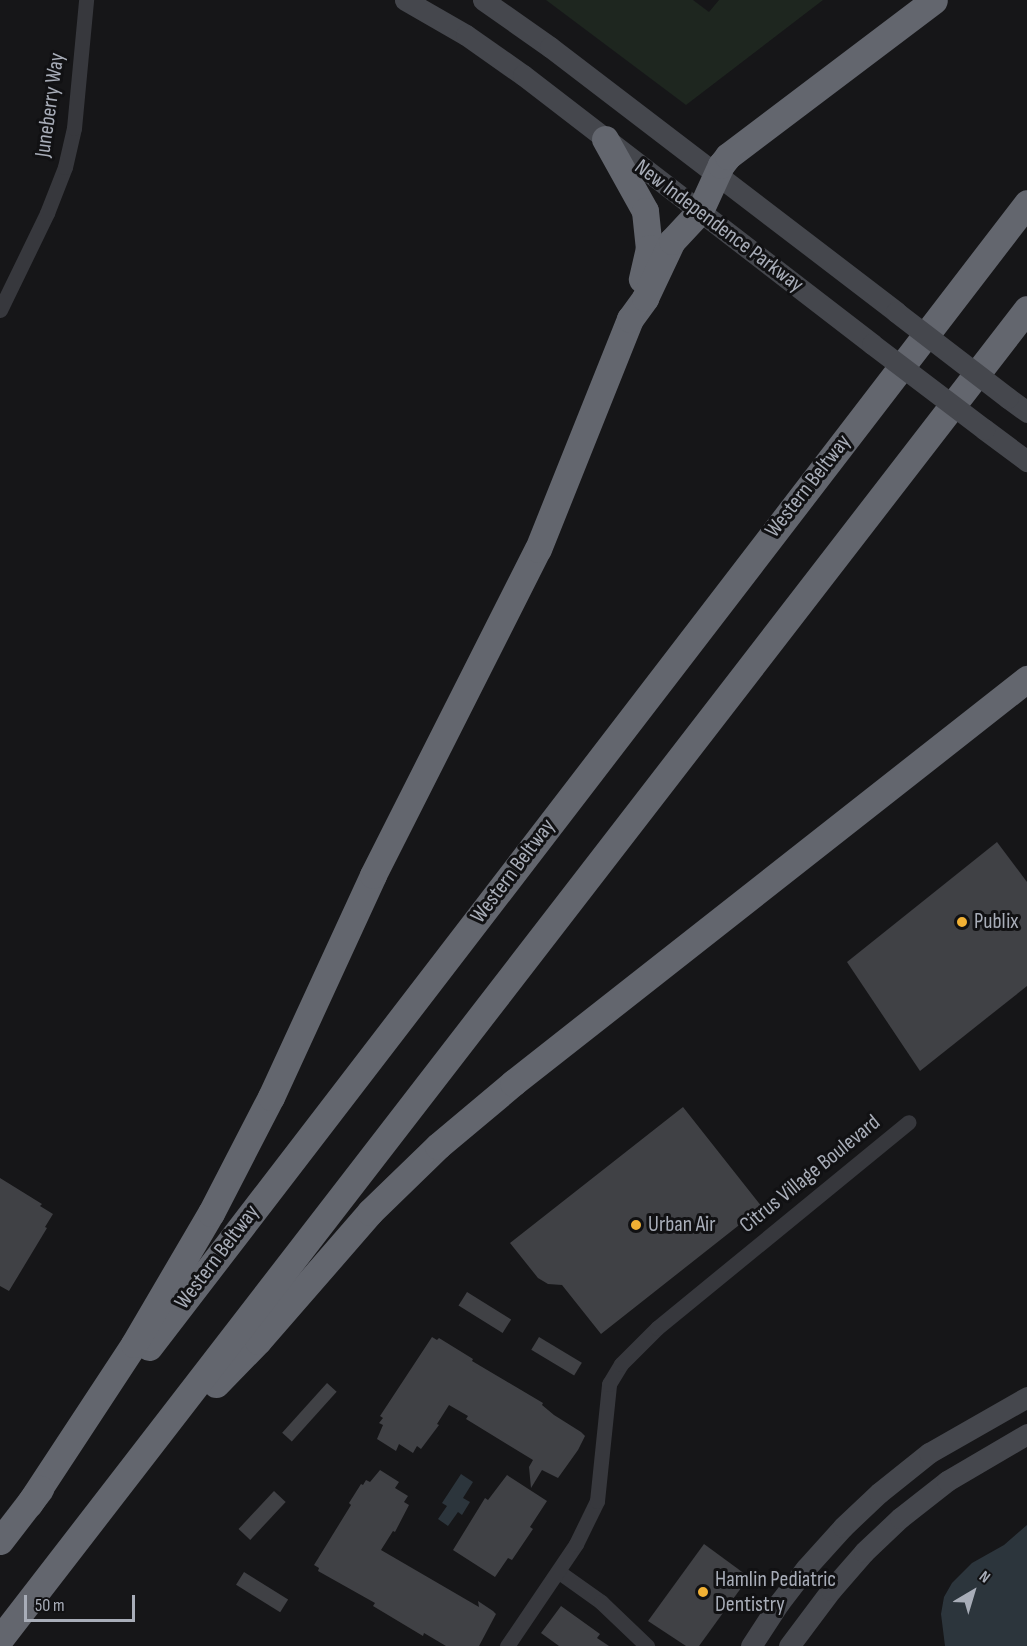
<!DOCTYPE html>
<style>
body{margin:0}
#map{position:relative;width:1027px;height:1646px;overflow:hidden;background:#161618;font-family:"Sofia Sans Condensed",sans-serif}
div>[style]{position:absolute}
[style*='--x']{left:calc(var(--x)*1px);top:calc(var(--y)*1px);width:calc(var(--w)*1px);rotate:calc(var(--a)*1deg)}
.green>*{inset:0;background:#1e261f}
.water>*{inset:0;background:#2c353c}
.building>*{inset:0;background:#404145;transform-origin:0 0}
.minor>*{height:15px;margin:-7.5px;padding:0 7.5px;transform-origin:7.5px;border-radius:7.5px;background:#37383d}
.secondary>*{height:21px;margin:-10.5px;padding:0 10.5px;transform-origin:10.5px;border-radius:10.5px;background:#45474d}
.motorway>*{height:27px;margin:-13.5px;padding:0 13.5px;transform-origin:13.5px;border-radius:13.5px;background:#63666e}
.secondary-bridge>*{height:21px;margin:-10.5px;padding:0 10.5px;transform-origin:10.5px;border-radius:10.5px;background:#45474d}
.dots>*{width:16px;height:16px;translate:-50% -50%;box-sizing:border-box;border:3px solid #111113;border-radius:50%}
span{translate:-50% -50%;white-space:nowrap;text-align:center;line-height:1.15;-webkit-text-stroke:6px #111113;paint-order:stroke}
.street-label{font-size:22px;color:#a8adb8}
.poi-label{font-size:22px;color:#a8adb8}
.left{translate:0 -50%;text-align:left}
.north{position:absolute;left:943px;top:1562px;width:60px;height:60px;-webkit-text-stroke:4px #111113;paint-order:stroke;rotate:38deg;font-size:16px;font-weight:700;line-height:24px;text-align:center;color:#a8adb8}
.north::after{content:'';display:block;margin:auto;width:21px;height:27px;background:#a8adb8;clip-path:polygon(50% 0,100% 100%,50% 72%,0 100%)}
.scale{position:absolute;left:24px;top:1595px;width:111px;height:27px;box-sizing:border-box;border:3px solid #a8adb8;border-top:0;padding-left:8px;font-size:18px;line-height:21px;white-space:nowrap;color:#a8adb8;-webkit-text-stroke:4px #111113;paint-order:stroke}
</style>
<div id="map">
<div class="green">
<i style="clip-path:polygon(546px 0,693px 0,709px 12px,719px 0,823px 0,686px 105px)"></i>
</div>
<div class="water">
<i style="clip-path:polygon(461px 1474px,473px 1482px,463px 1498px,470px 1502px,462px 1515px,458px 1512px,448px 1526px,438px 1519px,447px 1506px,442px 1503px)"></i>
<i style="clip-path:polygon(1027px 1525px,1027px 1646px,945px 1646px,941px 1614px,944px 1597px,952px 1583px,972px 1563px,1004px 1545px)"></i>
</div>
<div class="building">
<i style="clip-path:polygon(997px 842px,1027px 882px,1027px 986px,920px 1071px,847px 962px)"></i>
<i style="clip-path:polygon(683px 1107px,762px 1207px,601px 1334px,562px 1285px,548px 1284px,538px 1278px,510px 1243px)"></i>
<i style="clip-path:polygon(0 1178px,42px 1204px,40px 1206px,53px 1214px,45px 1227px,47px 1228px,9px 1291px,0 1286px)"></i>
<i style="left:467px;top:1292px;width:52px;height:16px;rotate:32deg"></i>
<i style="clip-path:polygon(432px 1337px,437px 1340px,439px 1338px,473px 1359px,472px 1361px,543px 1403px,542px 1405px,554px 1415px,581px 1432px,585px 1436px,578px 1450px,558px 1478px,542px 1470px,531px 1488px,529px 1467px,533px 1460px,466px 1419px,468px 1416px,449px 1405px,437px 1424px,439px 1425px,421px 1449px,417px 1446px,413px 1453px,399px 1444px,396px 1451px,377px 1439px,383px 1425px,379px 1423px,383px 1418px,380px 1416px)"></i>
<i style="left:539px;top:1337px;width:50px;height:15px;rotate:31deg"></i>
<i style="left:327px;top:1383px;width:13px;height:67px;rotate:42deg"></i>
<i style="clip-path:polygon(380px 1470px,399px 1482px,395px 1488px,408px 1496px,404px 1502px,409px 1505px,395px 1532px,393px 1531px,381px 1550px,479px 1607px,478px 1601px,493px 1611px,496px 1614px,479px 1646px,446px 1646px,424px 1633px,423px 1636px,373px 1606px,375px 1603px,318px 1571px,319px 1568px,314px 1565px,351px 1505px,349px 1503px,361px 1484px,363px 1485px,366px 1480px,370px 1482px)"></i>
<i style="clip-path:polygon(507px 1475px,547px 1501px,530px 1527px,533px 1529px,512px 1560px,508px 1558px,495px 1577px,453px 1550px,485px 1498px,488px 1500px)"></i>
<i style="left:274px;top:1491px;width:16px;height:52px;rotate:43deg"></i>
<i style="clip-path:polygon(704px 1544px,749px 1577px,699px 1646px,686px 1646px,648px 1621px)"></i>
<i style="left:244px;top:1572px;width:52px;height:15px;rotate:32deg"></i>
<i style="clip-path:polygon(561px 1606px,600px 1634px,597px 1638px,609px 1646px,559px 1646px,541px 1633px)"></i>
</div>
<div class="minor">
<i style="--x:0;--y:310;--w:108;--a:-64.1"></i>
<i style="--x:47;--y:213;--w:49;--a:-68.6"></i>
<i style="--x:65;--y:167;--w:40;--a:-77"></i>
<i style="--x:74;--y:128;--w:129;--a:-84.6"></i>
<i style="--x:559;--y:1572;--w:52;--a:35.5"></i>
<i style="--x:601;--y:1602;--w:64;--a:43.7"></i>
<i style="--x:507;--y:1646;--w:123;--a:-55.9"></i>
<i style="--x:576;--y:1544;--w:48;--a:-64"></i>
<i style="--x:597;--y:1501;--w:118;--a:-84.1"></i>
<i style="--x:609;--y:1384;--w:23;--a:-59"></i>
<i style="--x:621;--y:1364;--w:51;--a:-45"></i>
<i style="--x:657;--y:1328;--w:325;--a:-39.3"></i>
</div>
<div class="secondary">
<i style="--x:405;--y:0;--w:70;--a:29.8"></i>
<i style="--x:466;--y:35;--w:70;--a:35.1"></i>
<i style="--x:523;--y:75;--w:441;--a:37.6"></i>
<i style="--x:483;--y:0;--w:82;--a:35"></i>
<i style="--x:550;--y:47;--w:436;--a:37.4"></i>
<i style="--x:1008;--y:398;--w:24;--a:36"></i>
<i style="--x:984;--y:429;--w:54;--a:36.7"></i>
<i style="--x:751;--y:1646;--w:51;--a:-56.9"></i>
<i style="--x:779;--y:1603;--w:44;--a:-52.4"></i>
<i style="--x:806;--y:1568;--w:55;--a:-47.9"></i>
<i style="--x:843;--y:1527;--w:50;--a:-43.4"></i>
<i style="--x:879;--y:1493;--w:64;--a:-38.7"></i>
<i style="--x:929;--y:1453;--w:113;--a:-29.7"></i>
<i style="--x:789;--y:1646;--w:70;--a:-53.1"></i>
<i style="--x:831;--y:1590;--w:50;--a:-49"></i>
<i style="--x:864;--y:1552;--w:50;--a:-43.4"></i>
<i style="--x:900;--y:1518;--w:60;--a:-38.2"></i>
<i style="--x:947;--y:1481;--w:93;--a:-30.4"></i>
</div>
<div class="motorway">
<i style="--x:605;--y:139;--w:82;--a:60.9"></i>
<i style="--x:645;--y:211;--w:37;--a:84"></i>
<i style="--x:649;--y:248;--w:32;--a:103"></i>
<i style="--x:149;--y:1347;--w:1442;--a:-52.49"></i>
<i style="--x:216;--y:1384;--w:60;--a:-45.7"></i>
<i style="--x:258;--y:1341;--w:171;--a:-49"></i>
<i style="--x:370;--y:1212;--w:95;--a:-44.1"></i>
<i style="--x:438;--y:1146;--w:98;--a:-40"></i>
<i style="--x:513;--y:1083;--w:654;--a:-38.17"></i>
<i style="--x:29;--y:1504;--w:191;--a:-56.7"></i>
<i style="--x:134;--y:1344;--w:152;--a:-59.6"></i>
<i style="--x:211;--y:1213;--w:131;--a:-62.7"></i>
<i style="--x:271;--y:1097;--w:244;--a:-65.3"></i>
<i style="--x:373;--y:875;--w:365;--a:-63.2"></i>
<i style="--x:538;--y:549;--w:248;--a:-68.2"></i>
<i style="--x:630;--y:319;--w:26;--a:-54"></i>
<i style="--x:645;--y:298;--w:63;--a:-64.7"></i>
<i style="--x:672;--y:241;--w:41;--a:-47"></i>
<i style="--x:700;--y:211;--w:51;--a:-65.5"></i>
<i style="--x:721;--y:165;--w:11;--a:-52"></i>
<i style="--x:728;--y:156;--w:258;--a:-37.1"></i>
<i style="--x:0;--y:1541;--w:66;--a:-52.4"></i>
<i style="--x:0;--y:1639;--w:1680;--a:-52.33"></i>
</div>
<div class="secondary-bridge">
<i style="--x:896;--y:312;--w:141;--a:37.5"></i>
<i style="--x:872;--y:344;--w:141;--a:37.2"></i>
</div>
<div class="dots">
<i style="left:962px;top:922px;background:#f2b134"></i>
<i style="left:636px;top:1225px;background:#f2b134"></i>
<i style="left:703px;top:1592px;background:#f2b134"></i>
</div>
<div class="street-label">
<span style="left:50px;top:105px;rotate:-82deg">Juneberry Way</span>
<span style="left:719px;top:226px;rotate:37deg">New Independence Parkway</span>
<span style="left:808px;top:486px;rotate:-52deg">Western Beltway</span>
<span style="left:513px;top:871px;rotate:-53deg">Western Beltway</span>
<span style="left:810px;top:1174px;rotate:-39deg">Citrus Village Boulevard</span>
<span style="left:217px;top:1257px;rotate:-53deg">Western Beltway</span>
</div>
<div class="poi-label">
<span class="left" style="left:974px;top:922px">Publix</span>
<span class="left" style="left:648px;top:1225px">Urban Air</span>
<span class="left" style="left:715px;top:1592px">Hamlin Pediatric<br>Dentistry</span>
</div>
<div class="north">N</div>
<div class="scale">50 m</div>
</div>
